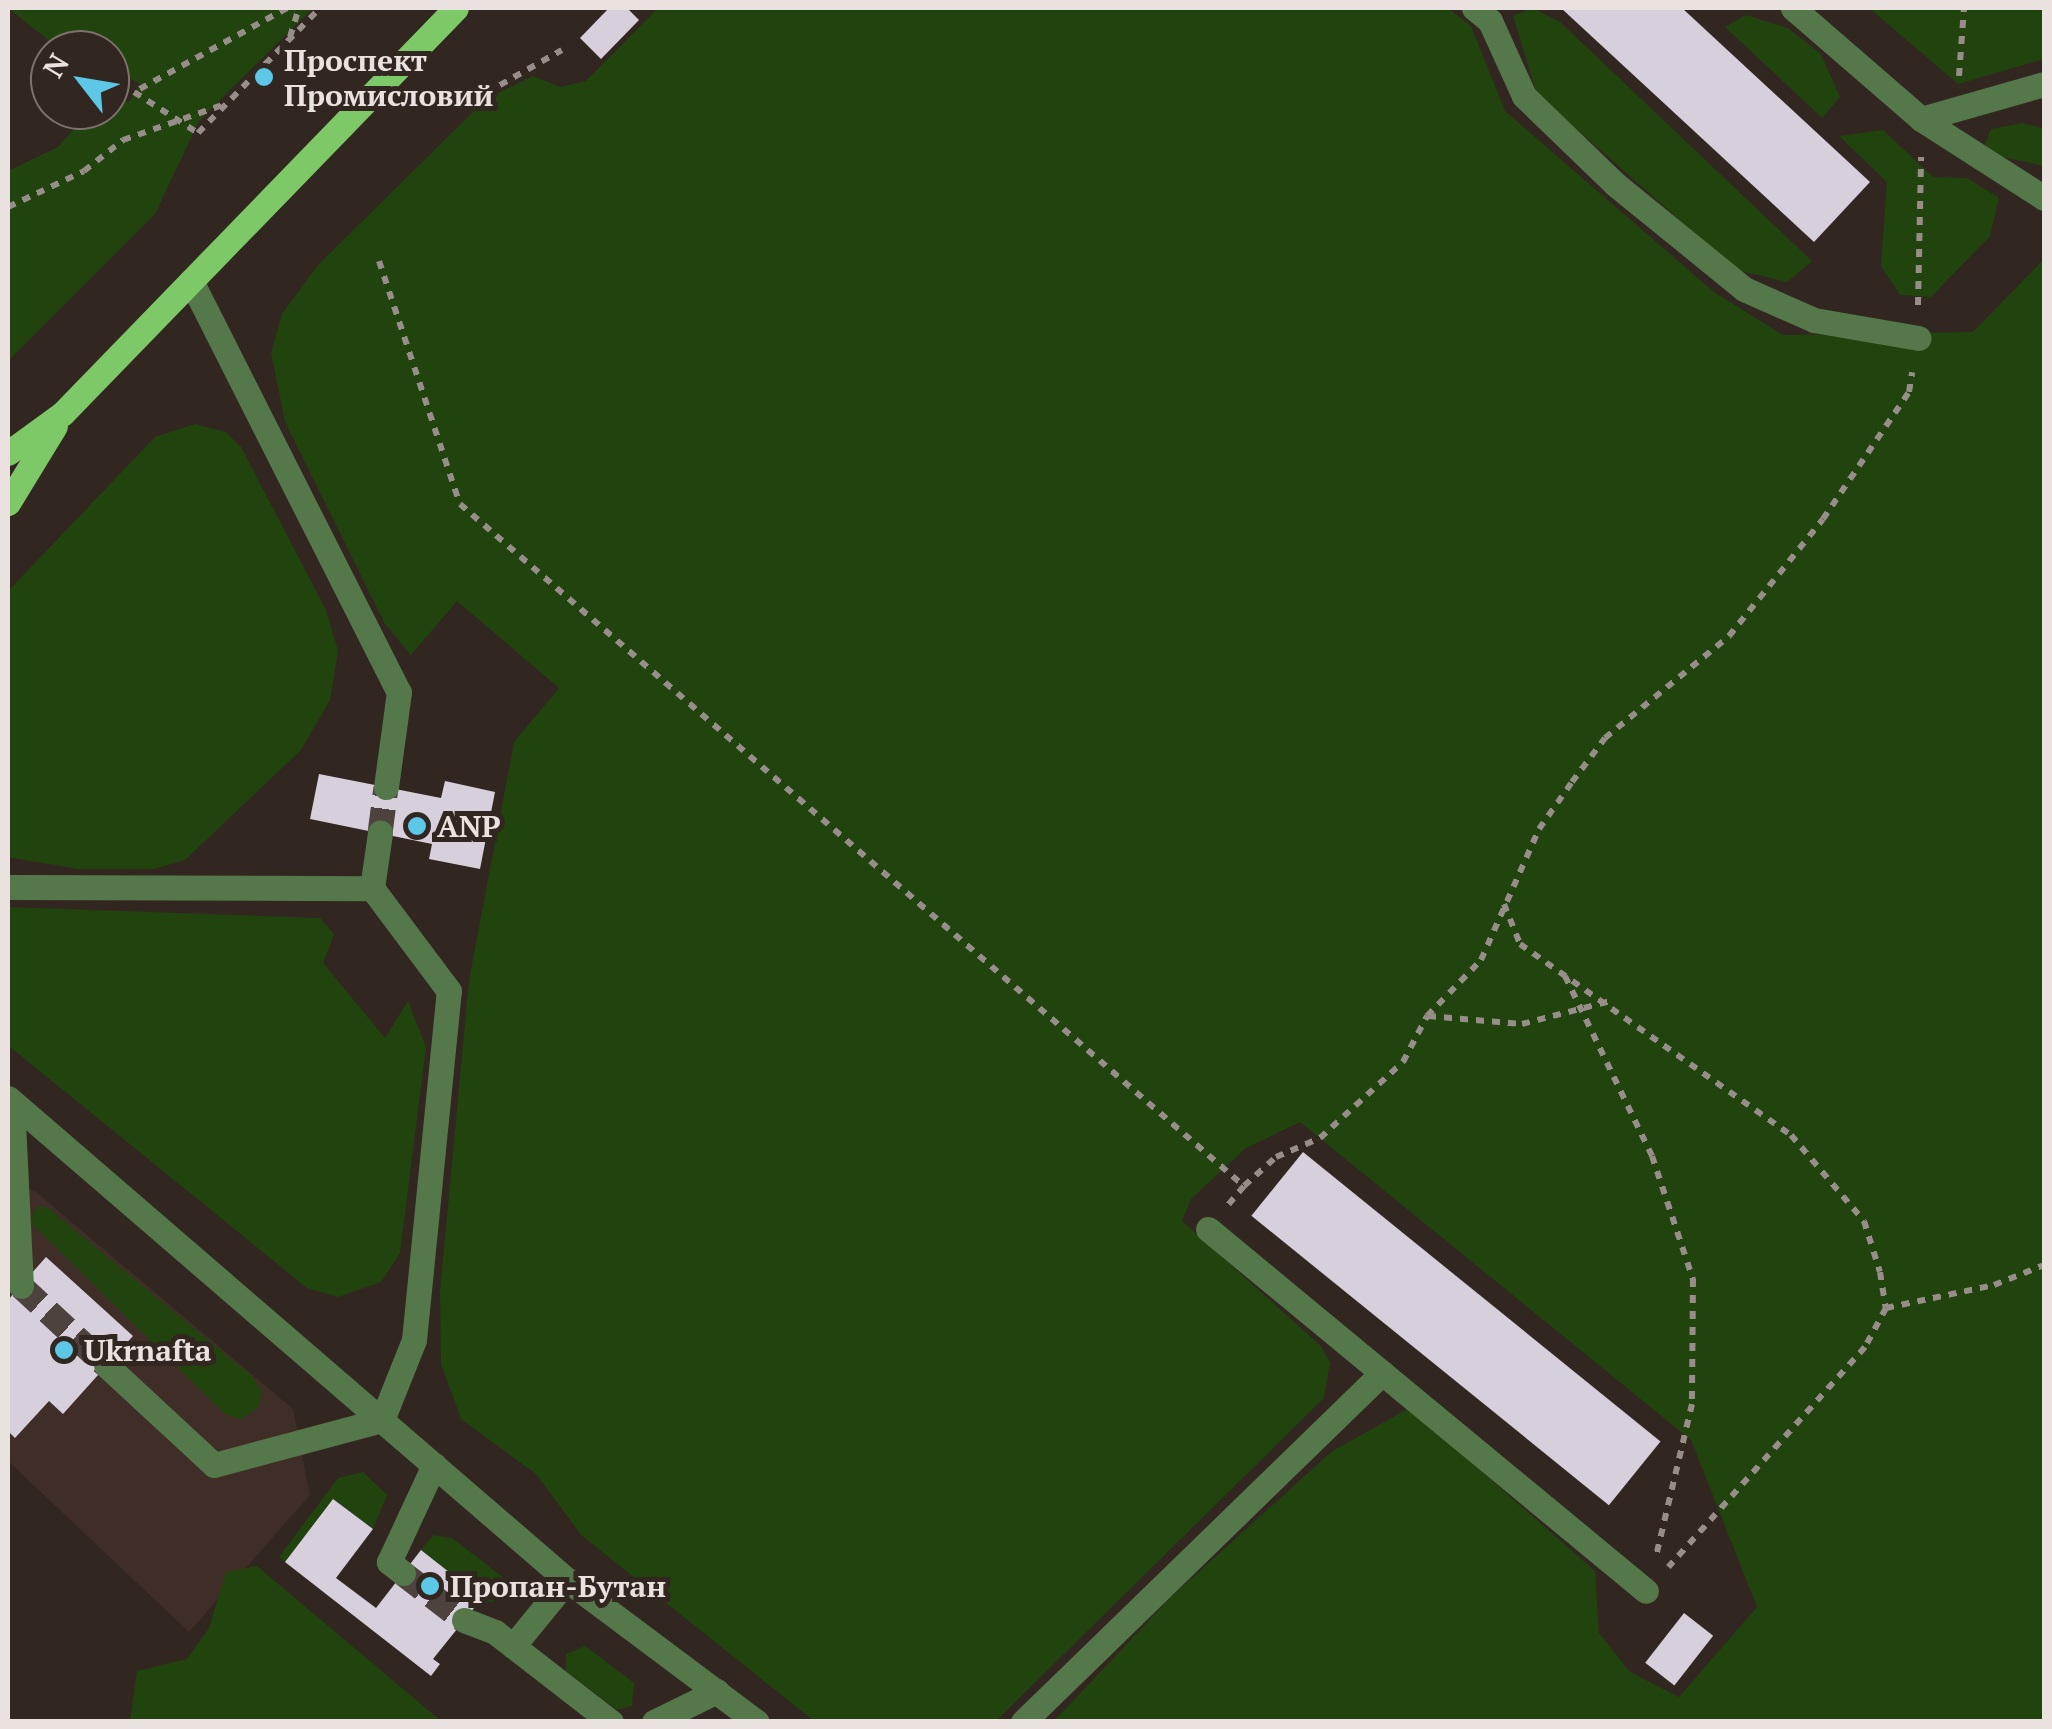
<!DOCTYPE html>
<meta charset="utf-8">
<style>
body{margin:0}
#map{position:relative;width:2052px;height:1729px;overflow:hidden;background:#322621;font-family:"PT Serif",serif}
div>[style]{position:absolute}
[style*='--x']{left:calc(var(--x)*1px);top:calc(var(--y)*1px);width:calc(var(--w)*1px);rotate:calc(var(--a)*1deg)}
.built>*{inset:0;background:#3f2e27}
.green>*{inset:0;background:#21430e}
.building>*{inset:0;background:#d8cfdc;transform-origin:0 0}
.minor-tunnel>*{height:25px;margin-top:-12.5px;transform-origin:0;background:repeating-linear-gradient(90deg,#4e423e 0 25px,transparent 0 37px)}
.path>*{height:6px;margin-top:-3px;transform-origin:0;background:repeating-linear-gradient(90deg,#978d89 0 8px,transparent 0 16px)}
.minor>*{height:25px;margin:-12.5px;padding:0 12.5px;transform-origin:12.5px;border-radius:12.5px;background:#55784b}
.major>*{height:25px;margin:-12.5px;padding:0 12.5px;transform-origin:12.5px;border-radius:12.5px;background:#7dc867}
.dots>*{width:28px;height:28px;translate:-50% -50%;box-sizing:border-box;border:5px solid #322621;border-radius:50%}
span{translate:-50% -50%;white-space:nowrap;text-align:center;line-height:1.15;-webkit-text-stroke:10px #322621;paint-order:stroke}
.poi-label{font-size:30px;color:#eae2df;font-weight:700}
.left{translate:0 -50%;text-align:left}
.frame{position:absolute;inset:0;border:10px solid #eae2df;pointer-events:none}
.north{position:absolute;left:30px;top:30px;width:100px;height:100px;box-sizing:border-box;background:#322621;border:2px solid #7c716d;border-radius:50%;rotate:301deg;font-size:28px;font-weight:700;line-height:40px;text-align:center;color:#eae2df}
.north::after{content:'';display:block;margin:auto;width:35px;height:45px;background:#5dc7e8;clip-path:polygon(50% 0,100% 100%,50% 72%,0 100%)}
</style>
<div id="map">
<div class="built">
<i style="clip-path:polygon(8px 1180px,36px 1192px,293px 1409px,310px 1495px,189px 1632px,8px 1461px)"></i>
</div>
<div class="green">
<i style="clip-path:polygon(8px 8px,313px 8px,199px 121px,155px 214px,8px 361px,8px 171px,58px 147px,91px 110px,110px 110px,110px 98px,129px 102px,140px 84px,110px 68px,110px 50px,61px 50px)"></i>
<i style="clip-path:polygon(658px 8px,1448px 8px,1471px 26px,1505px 111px,1714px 292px,1783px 335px,1973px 332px,2044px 259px,2044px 1721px,1054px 1721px,1171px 1597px,1331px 1452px,1409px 1408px,1595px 1571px,1599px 1633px,1630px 1672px,1679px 1697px,1757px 1607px,1691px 1440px,1300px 1122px,1246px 1148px,1191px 1199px,1182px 1221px,1321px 1346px,1330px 1363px,1324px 1398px,996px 1721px,814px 1721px,581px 1535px,536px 1474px,461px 1419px,441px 1364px,440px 1292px,469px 980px,514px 742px,559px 688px,457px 601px,411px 655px,385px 624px,285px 422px,271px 353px,282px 314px,317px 266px,486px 99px,533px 76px,560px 87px,586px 81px)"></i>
<i style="clip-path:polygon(1532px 8px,1559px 21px,1812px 261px,1787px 282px,1736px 270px,1537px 94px,1513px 16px)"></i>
<i style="clip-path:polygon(1869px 8px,2044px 8px,2044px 59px,1958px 84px)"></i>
<i style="clip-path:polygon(1746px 15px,1788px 28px,1821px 54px,1840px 97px,1822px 118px,1725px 27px)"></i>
<i style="clip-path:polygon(2023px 123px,2044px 129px,2044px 166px,1997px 156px,1985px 144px,1991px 129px)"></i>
<i style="clip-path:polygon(1883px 130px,1933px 177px,1967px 178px,1999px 198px,1990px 236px,1931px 297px,1900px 295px,1881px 266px,1887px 182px,1839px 136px)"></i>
<i style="clip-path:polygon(195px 424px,226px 432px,241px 447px,326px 610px,338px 651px,330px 700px,301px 750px,185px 860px,154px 869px,78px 869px,8px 857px,8px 591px,155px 437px)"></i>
<i style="clip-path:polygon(8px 907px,320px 918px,334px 934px,323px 963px,385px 1038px,408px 1001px,426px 1047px,400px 1253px,381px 1282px,338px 1297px,307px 1288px,10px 1047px)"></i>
<i style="clip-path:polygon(36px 1207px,47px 1207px,254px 1378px,262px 1392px,258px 1408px,241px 1419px,226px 1415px,31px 1223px)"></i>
<i style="clip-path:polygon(363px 1472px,387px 1495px,373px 1529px,333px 1499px,285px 1562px,279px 1557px,338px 1478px)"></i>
<i style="clip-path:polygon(433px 1535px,452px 1538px,504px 1578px,503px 1601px,486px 1602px,421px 1550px)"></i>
<i style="clip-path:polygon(257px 1566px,441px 1721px,130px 1721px,137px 1671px,187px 1659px,209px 1628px,226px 1572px)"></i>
<i style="clip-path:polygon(585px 1646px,634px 1683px,632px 1706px,617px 1710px,566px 1671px,566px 1654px)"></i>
</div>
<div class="building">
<i style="clip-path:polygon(609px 8px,627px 8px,639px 20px,601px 59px,580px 38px)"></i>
<i style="clip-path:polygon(1561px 8px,1682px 8px,1870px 182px,1814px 242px)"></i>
<i style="clip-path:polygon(319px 774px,441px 798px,445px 781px,495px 792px,480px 869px,429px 859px,432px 844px,310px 819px)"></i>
<i style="left:1303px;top:1152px;width:460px;height:82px;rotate:39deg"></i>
<i style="clip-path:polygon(46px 1257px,133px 1336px,63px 1414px,49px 1401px,15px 1438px,8px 1431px,8px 1300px)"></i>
<i style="clip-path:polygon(333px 1499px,373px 1529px,336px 1578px,376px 1608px,421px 1550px,482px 1598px,433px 1659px,440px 1664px,431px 1676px,285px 1562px)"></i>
<i style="left:1684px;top:1613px;width:37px;height:63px;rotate:38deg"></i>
</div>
<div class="minor-tunnel">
<i style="--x:380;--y:833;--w:46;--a:-82.6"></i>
<i style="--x:21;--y:1286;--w:116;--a:42.9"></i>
<i style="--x:403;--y:1573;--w:77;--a:37.6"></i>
</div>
<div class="path">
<i style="--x:287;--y:8;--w:175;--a:151.2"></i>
<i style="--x:134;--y:92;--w:76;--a:32.6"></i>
<i style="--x:198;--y:133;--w:175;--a:-45.7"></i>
<i style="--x:290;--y:37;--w:30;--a:-73"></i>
<i style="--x:1959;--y:76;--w:68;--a:-85.8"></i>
<i style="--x:480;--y:86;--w:9;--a:49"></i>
<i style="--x:486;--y:93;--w:87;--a:-29.5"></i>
<i style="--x:8;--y:207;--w:84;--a:-25.3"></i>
<i style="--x:84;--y:171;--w:50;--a:-38.5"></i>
<i style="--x:123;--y:140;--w:108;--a:-19.4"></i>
<i style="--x:379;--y:261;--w:256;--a:71.6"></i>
<i style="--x:460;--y:504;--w:1039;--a:41.02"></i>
<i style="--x:1244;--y:1186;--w:25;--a:130"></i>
<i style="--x:1918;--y:305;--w:148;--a:-88.8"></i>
<i style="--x:1504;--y:904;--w:43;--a:68.2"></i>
<i style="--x:1520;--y:944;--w:332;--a:35.2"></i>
<i style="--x:1791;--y:1135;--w:113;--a:49.7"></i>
<i style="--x:1864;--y:1221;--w:53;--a:72.6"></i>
<i style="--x:1880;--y:1272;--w:36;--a:81"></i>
<i style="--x:1886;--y:1308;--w:44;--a:118.3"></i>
<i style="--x:1865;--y:1347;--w:295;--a:131.8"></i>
<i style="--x:1565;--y:976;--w:200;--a:64.2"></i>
<i style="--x:1652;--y:1156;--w:130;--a:71.6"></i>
<i style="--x:1693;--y:1279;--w:125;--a:90.5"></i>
<i style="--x:1692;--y:1404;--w:156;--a:103.3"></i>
<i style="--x:1428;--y:1016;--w:94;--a:4.9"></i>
<i style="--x:1522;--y:1024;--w:91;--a:-14.6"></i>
<i style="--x:1244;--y:1186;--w:43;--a:-42.2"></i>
<i style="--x:1276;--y:1157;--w:48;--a:-23.4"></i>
<i style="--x:1320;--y:1138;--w:113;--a:-42.5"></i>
<i style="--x:1403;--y:1062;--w:52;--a:-62.4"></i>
<i style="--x:1427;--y:1016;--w:78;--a:-46"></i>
<i style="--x:1481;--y:960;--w:143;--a:-66.1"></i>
<i style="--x:1539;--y:829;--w:57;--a:-54.9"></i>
<i style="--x:1572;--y:782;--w:55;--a:-53.1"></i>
<i style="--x:1605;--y:738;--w:161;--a:-39.4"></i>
<i style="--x:1729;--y:636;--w:150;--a:-51.2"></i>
<i style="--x:1823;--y:519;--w:153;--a:-55.9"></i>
<i style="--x:1909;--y:392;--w:20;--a:-81"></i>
<i style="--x:1886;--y:1308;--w:110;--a:-12"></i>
<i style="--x:1994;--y:1285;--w:54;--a:-21.8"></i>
</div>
<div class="minor">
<i style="--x:1474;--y:8;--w:21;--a:39"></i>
<i style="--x:1490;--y:21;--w:82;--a:65.6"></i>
<i style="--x:1524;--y:96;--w:127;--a:44"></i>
<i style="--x:1615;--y:184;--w:166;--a:39.1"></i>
<i style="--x:1744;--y:289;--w:77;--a:23.9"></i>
<i style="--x:1814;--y:320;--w:106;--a:9.8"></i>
<i style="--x:1793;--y:8;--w:169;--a:40.9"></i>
<i style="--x:1921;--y:119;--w:128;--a:-15.9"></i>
<i style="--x:1921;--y:119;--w:146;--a:32.7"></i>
<i style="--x:191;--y:281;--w:461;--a:63.2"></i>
<i style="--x:399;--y:692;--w:96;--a:97.8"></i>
<i style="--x:8;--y:887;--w:364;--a:0.2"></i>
<i style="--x:372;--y:888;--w:56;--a:-81.7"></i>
<i style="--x:8;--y:1098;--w:738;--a:40.77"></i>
<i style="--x:567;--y:1580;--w:237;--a:36.8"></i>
<i style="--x:12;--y:1102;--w:184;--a:87.2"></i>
<i style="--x:1208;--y:1229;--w:568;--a:39.57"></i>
<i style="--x:106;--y:1365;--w:147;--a:42.8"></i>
<i style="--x:214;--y:1465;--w:174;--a:-15"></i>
<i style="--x:382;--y:1420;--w:86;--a:-68.2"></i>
<i style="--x:414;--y:1340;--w:351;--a:-84.3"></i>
<i style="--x:449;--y:991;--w:129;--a:-126.8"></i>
<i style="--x:403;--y:1573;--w:18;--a:-142"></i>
<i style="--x:389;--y:1562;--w:107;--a:-65.1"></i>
<i style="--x:464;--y:1620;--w:33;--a:21"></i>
<i style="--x:495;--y:1632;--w:147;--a:37.8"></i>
<i style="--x:513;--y:1646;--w:85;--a:-50.7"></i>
<i style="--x:654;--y:1722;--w:70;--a:-26.2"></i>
<i style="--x:1023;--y:1722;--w:501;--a:-44.19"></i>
</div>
<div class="major">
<i style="--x:8;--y:453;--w:68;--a:-36"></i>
<i style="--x:63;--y:413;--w:564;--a:-45.86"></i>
<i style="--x:8;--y:503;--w:90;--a:-58.6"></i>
</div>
<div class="dots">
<i style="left:264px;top:77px;background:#5dc7e8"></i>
<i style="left:417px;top:826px;background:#5dc7e8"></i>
<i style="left:64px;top:1350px;background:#5dc7e8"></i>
<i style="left:430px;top:1586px;background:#5dc7e8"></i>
</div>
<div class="poi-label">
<span class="left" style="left:284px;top:77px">Проспект<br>Промисловий</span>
<span class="left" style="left:437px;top:826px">ANP</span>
<span class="left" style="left:84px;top:1350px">Ukrnafta</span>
<span class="left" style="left:450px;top:1586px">Пропан-Бутан</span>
</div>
<div class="frame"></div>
<div class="north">N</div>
</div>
